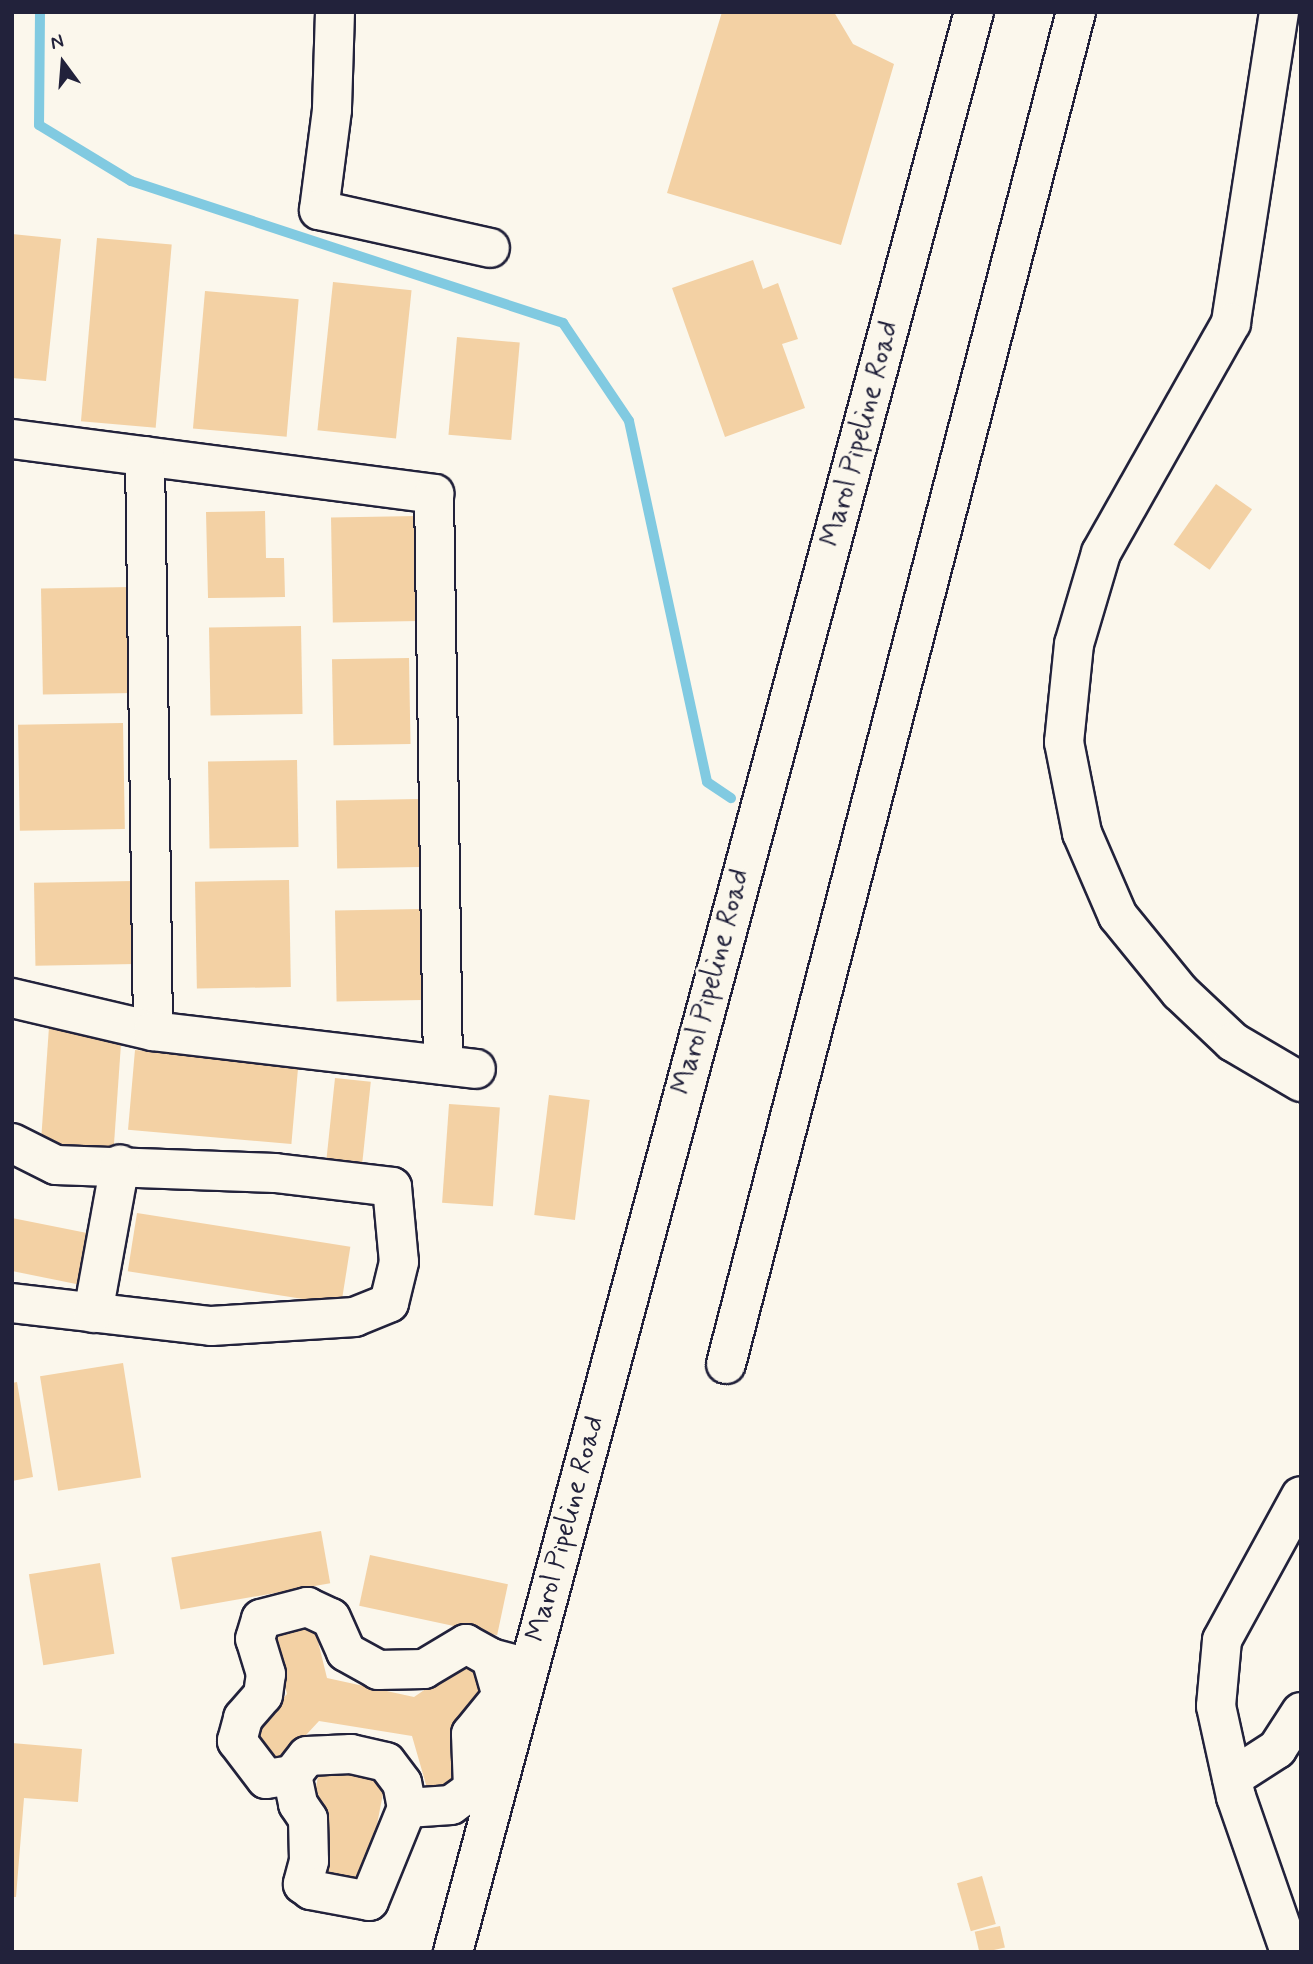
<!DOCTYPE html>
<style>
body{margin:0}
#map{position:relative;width:1313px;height:1964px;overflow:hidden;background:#fbf7ec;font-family:Mynerve,sans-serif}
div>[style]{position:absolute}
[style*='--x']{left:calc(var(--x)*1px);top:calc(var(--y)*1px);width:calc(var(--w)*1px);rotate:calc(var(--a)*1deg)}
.stream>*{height:10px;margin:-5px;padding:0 5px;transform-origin:5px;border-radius:5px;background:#81cae1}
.building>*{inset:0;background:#f3d1a4;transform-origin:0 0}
.roads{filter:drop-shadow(2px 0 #22223b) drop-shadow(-2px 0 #22223b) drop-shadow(0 2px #22223b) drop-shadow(0 -2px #22223b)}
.minor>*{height:38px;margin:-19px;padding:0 19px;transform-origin:19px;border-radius:19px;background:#fbf7ec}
span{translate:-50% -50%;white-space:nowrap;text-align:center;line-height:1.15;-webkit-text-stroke:6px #fbf7ec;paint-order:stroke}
.street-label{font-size:28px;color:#22223b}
.frame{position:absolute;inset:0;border:14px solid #22223b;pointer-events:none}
.north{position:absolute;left:28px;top:28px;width:70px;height:70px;-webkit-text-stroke:5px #fbf7ec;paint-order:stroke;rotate:344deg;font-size:19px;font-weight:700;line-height:28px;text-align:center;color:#22223b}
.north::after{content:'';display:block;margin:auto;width:24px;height:32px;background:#22223b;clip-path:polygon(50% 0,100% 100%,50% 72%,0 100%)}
</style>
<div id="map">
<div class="stream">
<i style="--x:40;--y:12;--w:113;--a:90.5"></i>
<i style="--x:39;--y:125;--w:108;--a:31.3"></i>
<i style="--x:131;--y:181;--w:455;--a:18.2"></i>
<i style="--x:563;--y:323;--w:118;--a:56"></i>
<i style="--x:629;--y:421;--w:369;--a:77.8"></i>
<i style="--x:707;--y:782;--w:29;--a:34"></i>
</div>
<div class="building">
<i style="clip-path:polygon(722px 12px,834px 12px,853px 44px,894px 64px,841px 245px,667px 193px)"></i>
<i style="clip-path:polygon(12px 234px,61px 239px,46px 381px,12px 378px)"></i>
<i style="left:97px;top:238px;width:75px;height:184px;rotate:5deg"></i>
<i style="clip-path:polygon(753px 260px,763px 289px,778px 283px,798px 339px,782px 344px,805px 408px,725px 437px,672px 288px)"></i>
<i style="left:333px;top:282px;width:79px;height:149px;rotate:6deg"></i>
<i style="left:205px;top:291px;width:94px;height:138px;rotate:5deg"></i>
<i style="left:457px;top:337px;width:63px;height:98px;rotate:5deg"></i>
<i style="left:1216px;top:484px;width:44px;height:74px;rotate:35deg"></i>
<i style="clip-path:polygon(265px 511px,266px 558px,284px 558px,285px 597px,208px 598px,206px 512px)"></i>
<i style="left:417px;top:516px;width:105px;height:86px;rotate:89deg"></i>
<i style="left:132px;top:587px;width:106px;height:91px;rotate:89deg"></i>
<i style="left:301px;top:626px;width:88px;height:92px;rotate:89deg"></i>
<i style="left:409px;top:658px;width:86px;height:77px;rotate:89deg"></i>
<i style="left:123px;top:723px;width:106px;height:105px;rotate:89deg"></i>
<i style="left:297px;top:760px;width:87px;height:89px;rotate:89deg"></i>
<i style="left:419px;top:799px;width:68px;height:83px;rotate:89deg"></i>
<i style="left:289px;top:880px;width:107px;height:94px;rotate:89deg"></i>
<i style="left:134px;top:881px;width:83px;height:100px;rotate:89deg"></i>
<i style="left:421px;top:909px;width:91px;height:86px;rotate:89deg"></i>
<i style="left:49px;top:1027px;width:73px;height:126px;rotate:4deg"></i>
<i style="left:135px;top:1050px;width:164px;height:80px;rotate:5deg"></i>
<i style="left:335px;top:1078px;width:36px;height:81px;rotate:6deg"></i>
<i style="left:549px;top:1095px;width:41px;height:121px;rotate:7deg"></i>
<i style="left:449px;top:1104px;width:51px;height:99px;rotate:4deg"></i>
<i style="left:137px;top:1213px;width:216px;height:59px;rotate:9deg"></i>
<i style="clip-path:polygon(12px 1218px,92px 1234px,81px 1285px,12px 1271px)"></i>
<i style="left:123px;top:1363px;width:116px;height:84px;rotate:81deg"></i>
<i style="clip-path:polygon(17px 1382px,33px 1477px,12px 1481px,12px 1383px)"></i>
<i style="left:321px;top:1531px;width:53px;height:152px;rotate:80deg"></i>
<i style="left:370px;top:1555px;width:141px;height:52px;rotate:12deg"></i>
<i style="left:100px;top:1563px;width:92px;height:72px;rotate:81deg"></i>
<i style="clip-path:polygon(314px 1625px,327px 1678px,414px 1697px,470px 1659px,498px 1699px,469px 1783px,429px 1795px,412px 1736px,319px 1721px,280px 1763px,249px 1734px,287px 1694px,272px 1635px)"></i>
<i style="clip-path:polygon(12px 1743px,82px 1749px,78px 1802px,24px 1798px,16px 1897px,12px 1897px)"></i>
<i style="clip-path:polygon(320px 1765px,386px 1778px,364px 1892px,310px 1882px,312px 1810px)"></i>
<i style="left:982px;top:1876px;width:50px;height:26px;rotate:74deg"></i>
<i style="left:1000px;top:1926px;width:22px;height:26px;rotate:77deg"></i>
</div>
<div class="roads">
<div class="minor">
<i style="--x:335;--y:12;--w:98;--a:91.8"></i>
<i style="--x:332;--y:110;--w:101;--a:97.4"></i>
<i style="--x:319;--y:210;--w:175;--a:12.5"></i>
<i style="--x:1279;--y:12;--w:315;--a:98.8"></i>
<i style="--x:1231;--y:323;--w:264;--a:119.5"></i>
<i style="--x:1101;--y:553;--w:95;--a:106.5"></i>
<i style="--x:1074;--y:644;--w:99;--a:95.8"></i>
<i style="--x:1064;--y:742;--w:93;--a:78.8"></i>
<i style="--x:1082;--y:833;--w:90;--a:66.6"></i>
<i style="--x:1118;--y:916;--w:98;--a:50.8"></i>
<i style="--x:1180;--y:992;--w:73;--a:43.3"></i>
<i style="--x:1233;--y:1042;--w:79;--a:30.5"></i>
<i style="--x:12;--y:439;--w:426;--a:7.4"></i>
<i style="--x:434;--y:494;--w:571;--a:89.1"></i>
<i style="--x:145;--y:456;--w:575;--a:89.2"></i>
<i style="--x:12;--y:998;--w:145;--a:13.2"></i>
<i style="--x:153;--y:1031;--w:325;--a:6.7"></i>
<i style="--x:12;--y:1143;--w:49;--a:26.6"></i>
<i style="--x:56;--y:1165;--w:219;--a:2.1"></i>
<i style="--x:275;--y:1173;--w:118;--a:6.8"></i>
<i style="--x:392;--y:1187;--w:75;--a:84.7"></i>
<i style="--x:399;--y:1262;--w:42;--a:103.7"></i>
<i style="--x:389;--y:1303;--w:37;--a:158"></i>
<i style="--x:355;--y:1317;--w:144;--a:176.4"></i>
<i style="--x:211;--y:1326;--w:200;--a:-173.4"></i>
<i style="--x:93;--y:1313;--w:151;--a:-79.7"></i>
<i style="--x:726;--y:1364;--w:1397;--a:-75.49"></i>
<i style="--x:491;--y:1658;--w:40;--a:74"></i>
<i style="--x:502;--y:1696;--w:49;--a:129.2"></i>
<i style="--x:471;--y:1734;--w:55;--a:87.9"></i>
<i style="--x:473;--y:1789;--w:27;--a:144"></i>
<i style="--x:451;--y:1805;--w:44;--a:176.1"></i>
<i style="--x:407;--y:1808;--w:25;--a:-101"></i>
<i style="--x:402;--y:1783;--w:26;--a:-127"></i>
<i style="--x:386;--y:1762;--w:36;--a:-167"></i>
<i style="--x:351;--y:1754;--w:44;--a:177.4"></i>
<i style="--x:307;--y:1756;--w:24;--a:128"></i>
<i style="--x:292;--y:1775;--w:26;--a:171"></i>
<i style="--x:266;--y:1779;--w:48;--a:-127.3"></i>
<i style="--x:237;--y:1741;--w:24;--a:-75"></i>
<i style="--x:243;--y:1718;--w:30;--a:-49"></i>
<i style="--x:263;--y:1695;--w:21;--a:-82"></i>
<i style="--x:266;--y:1674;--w:37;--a:-107"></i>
<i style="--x:255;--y:1639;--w:21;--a:-73"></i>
<i style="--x:261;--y:1619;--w:48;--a:-14.6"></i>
<i style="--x:307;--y:1607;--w:26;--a:25"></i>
<i style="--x:331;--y:1618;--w:37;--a:66"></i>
<i style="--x:346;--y:1652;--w:37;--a:29"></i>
<i style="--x:378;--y:1670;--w:46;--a:-1.2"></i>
<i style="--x:424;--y:1669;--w:49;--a:-30.8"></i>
<i style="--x:466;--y:1644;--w:29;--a:29"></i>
<i style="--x:491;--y:1658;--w:39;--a:15"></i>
<i style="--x:292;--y:1775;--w:30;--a:78"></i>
<i style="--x:298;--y:1804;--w:18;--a:56"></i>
<i style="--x:308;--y:1819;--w:42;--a:88.6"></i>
<i style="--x:309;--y:1861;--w:24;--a:105"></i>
<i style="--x:303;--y:1884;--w:10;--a:37"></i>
<i style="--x:311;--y:1890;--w:59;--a:10.7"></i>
<i style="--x:369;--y:1901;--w:100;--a:-67.8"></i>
<i style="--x:1232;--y:1778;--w:54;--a:-32.8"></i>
<i style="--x:1277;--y:1749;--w:44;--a:-57"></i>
<i style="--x:453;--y:1952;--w:2009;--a:-74.97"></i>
<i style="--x:1290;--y:1952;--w:164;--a:-109.2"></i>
<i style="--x:1236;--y:1797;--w:93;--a:-102.4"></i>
<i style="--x:1216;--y:1706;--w:66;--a:-84.8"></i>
<i style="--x:1222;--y:1640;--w:164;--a:-61.3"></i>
</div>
</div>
<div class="street-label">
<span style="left:861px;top:434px;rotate:-75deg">Marol Pipeline Road</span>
<span style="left:712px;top:982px;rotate:-75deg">Marol Pipeline Road</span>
<span style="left:566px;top:1529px;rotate:-75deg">Marol Pipeline Road</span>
</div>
<div class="frame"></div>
<div class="north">N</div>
</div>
